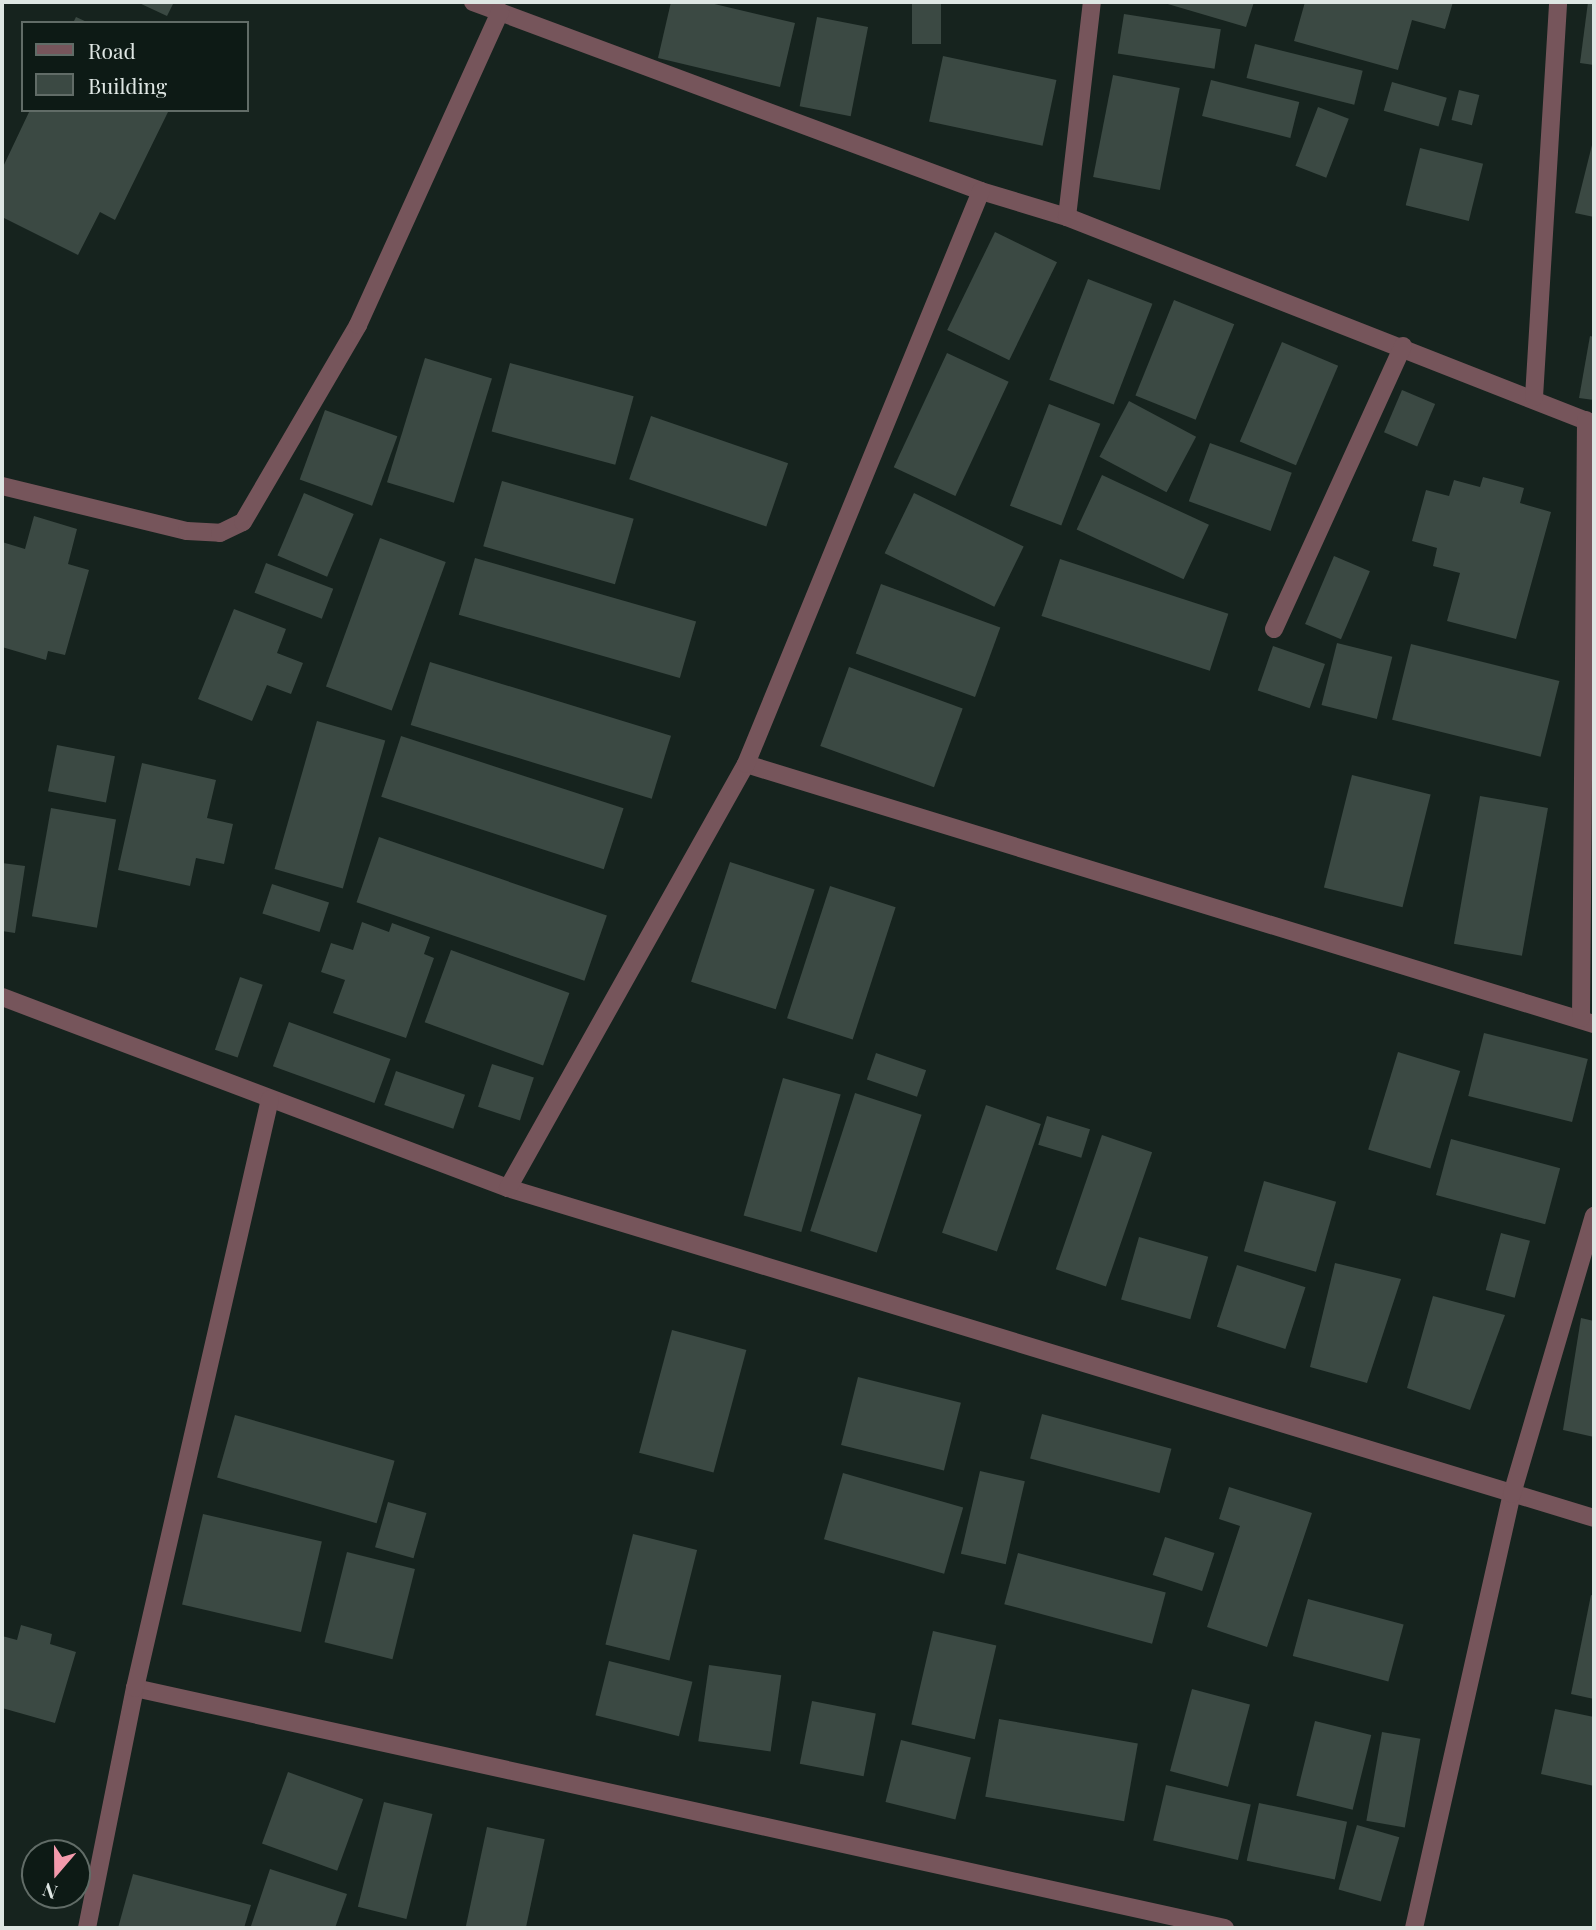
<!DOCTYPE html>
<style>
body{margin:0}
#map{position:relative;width:1596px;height:1930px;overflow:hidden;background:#16231e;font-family:"Playfair Display",serif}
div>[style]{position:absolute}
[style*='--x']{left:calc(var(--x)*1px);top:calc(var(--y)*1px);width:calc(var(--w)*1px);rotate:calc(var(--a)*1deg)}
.building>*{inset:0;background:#3b4943;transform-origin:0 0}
.minor>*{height:18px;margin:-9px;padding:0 9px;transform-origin:9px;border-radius:9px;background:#76555b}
span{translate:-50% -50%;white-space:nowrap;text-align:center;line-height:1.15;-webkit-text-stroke:5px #0d1a15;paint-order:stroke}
.frame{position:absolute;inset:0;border:4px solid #dee6e3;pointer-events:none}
.legend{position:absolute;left:21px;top:21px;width:228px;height:91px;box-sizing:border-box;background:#0d1a15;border:2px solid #616c67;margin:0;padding:9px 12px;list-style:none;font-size:21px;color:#dee6e3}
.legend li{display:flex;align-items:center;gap:14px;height:35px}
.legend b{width:35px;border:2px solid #616c67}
.north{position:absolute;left:21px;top:1839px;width:70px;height:70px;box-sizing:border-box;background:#0d1a15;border:2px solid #616c67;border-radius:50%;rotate:200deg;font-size:19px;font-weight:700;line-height:28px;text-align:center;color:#dee6e3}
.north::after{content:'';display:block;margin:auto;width:24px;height:32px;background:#f39aac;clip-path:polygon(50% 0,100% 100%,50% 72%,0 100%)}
</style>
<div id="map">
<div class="building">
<i style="clip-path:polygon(137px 2px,174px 2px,167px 16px)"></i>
<i style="clip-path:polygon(671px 2px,706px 2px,795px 23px,780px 87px,658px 58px)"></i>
<i style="left:912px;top:2px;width:29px;height:42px"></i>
<i style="clip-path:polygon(1161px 2px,1254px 2px,1246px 27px)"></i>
<i style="clip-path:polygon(1305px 2px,1453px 2px,1445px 29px,1412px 20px,1398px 70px,1294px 41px)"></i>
<i style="clip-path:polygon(1588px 2px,1594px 2px,1594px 65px,1580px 63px)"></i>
<i style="left:1124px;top:14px;width:98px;height:40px;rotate:9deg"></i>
<i style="clip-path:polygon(76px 17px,89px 23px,73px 23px)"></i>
<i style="left:817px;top:17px;width:52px;height:91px;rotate:11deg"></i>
<i style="left:1255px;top:44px;width:111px;height:35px;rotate:14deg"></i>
<i style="left:943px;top:56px;width:116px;height:67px;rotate:12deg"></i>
<i style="left:1113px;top:75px;width:68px;height:104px;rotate:11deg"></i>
<i style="left:1211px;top:80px;width:91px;height:37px;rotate:14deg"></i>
<i style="left:1392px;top:82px;width:57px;height:30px;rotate:16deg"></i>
<i style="left:1459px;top:90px;width:21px;height:31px;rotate:14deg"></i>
<i style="left:1318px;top:107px;width:33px;height:63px;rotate:21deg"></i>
<i style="clip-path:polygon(30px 110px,168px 112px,115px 220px,100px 212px,78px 255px,2px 217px,2px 169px)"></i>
<i style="clip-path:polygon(1594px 137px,1594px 217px,1575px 213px)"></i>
<i style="left:1420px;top:148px;width:65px;height:59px;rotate:14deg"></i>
<i style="left:995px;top:232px;width:69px;height:109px;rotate:26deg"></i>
<i style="left:1088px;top:279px;width:69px;height:108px;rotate:21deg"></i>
<i style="left:1174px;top:300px;width:65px;height:103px;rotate:22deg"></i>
<i style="clip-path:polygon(1590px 336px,1594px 337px,1594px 400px,1579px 398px)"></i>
<i style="left:1282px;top:342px;width:61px;height:108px;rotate:23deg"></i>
<i style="left:947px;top:353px;width:68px;height:126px;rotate:25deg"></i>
<i style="left:425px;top:358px;width:70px;height:130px;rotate:17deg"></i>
<i style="left:510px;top:363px;width:128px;height:71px;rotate:15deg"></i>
<i style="left:1402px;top:390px;width:36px;height:46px;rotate:23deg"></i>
<i style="left:1129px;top:401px;width:76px;height:63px;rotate:28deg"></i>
<i style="left:1049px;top:404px;width:55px;height:109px;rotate:21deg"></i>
<i style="left:325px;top:410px;width:77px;height:74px;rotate:20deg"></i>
<i style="left:651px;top:416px;width:145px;height:67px;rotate:19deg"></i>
<i style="left:1210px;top:443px;width:87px;height:62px;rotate:20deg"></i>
<i style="left:1102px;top:475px;width:118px;height:60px;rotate:25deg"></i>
<i style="clip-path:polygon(1483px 477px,1524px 488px,1520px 503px,1551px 512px,1516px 639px,1447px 621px,1460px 573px,1433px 566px,1437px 548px,1412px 541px,1426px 490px,1449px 496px,1454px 480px,1480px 487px)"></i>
<i style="left:502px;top:481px;width:137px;height:68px;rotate:16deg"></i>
<i style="left:304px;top:493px;width:54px;height:68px;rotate:23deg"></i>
<i style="left:914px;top:493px;width:122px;height:67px;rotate:26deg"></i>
<i style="clip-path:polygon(34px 516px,77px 529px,68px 564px,89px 570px,65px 655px,48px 651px,46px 660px,2px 647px,2px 542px,25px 549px)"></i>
<i style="left:380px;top:538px;width:70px;height:158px;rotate:20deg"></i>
<i style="left:1334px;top:556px;width:39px;height:74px;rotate:23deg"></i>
<i style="left:475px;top:558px;width:230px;height:59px;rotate:16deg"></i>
<i style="left:1060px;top:559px;width:177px;height:60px;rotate:18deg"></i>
<i style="left:266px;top:563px;width:72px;height:32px;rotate:21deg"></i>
<i style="left:881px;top:584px;width:127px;height:74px;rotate:20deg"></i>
<i style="clip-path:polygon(234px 609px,286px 629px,277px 653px,303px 663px,291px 694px,267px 685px,252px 721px,198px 699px)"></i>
<i style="left:1337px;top:643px;width:57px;height:64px;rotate:14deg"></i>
<i style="left:1411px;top:644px;width:153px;height:78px;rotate:14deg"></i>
<i style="left:1273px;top:646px;width:55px;height:47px;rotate:19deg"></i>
<i style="left:430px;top:662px;width:252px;height:66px;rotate:17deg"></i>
<i style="left:849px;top:667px;width:121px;height:84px;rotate:20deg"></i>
<i style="left:317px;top:721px;width:71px;height:154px;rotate:16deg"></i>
<i style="left:401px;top:736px;width:234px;height:64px;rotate:18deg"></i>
<i style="left:57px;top:745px;width:59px;height:47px;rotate:11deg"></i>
<i style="clip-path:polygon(142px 763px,216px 780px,207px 818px,233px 824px,224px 864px,196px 858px,190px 886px,118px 870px)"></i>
<i style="left:1352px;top:775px;width:81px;height:116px;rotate:14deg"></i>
<i style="left:1480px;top:796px;width:69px;height:150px;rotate:10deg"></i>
<i style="left:51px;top:808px;width:66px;height:110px;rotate:10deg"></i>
<i style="left:379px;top:837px;width:241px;height:69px;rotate:19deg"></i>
<i style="left:730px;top:862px;width:89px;height:126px;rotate:18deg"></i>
<i style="clip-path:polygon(2px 863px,25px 866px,15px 933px,2px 931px)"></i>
<i style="left:272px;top:884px;width:60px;height:31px;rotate:18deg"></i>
<i style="left:830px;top:886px;width:69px;height:139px;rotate:18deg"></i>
<i style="clip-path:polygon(362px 922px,389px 932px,392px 923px,430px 937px,424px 954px,434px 958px,406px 1038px,333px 1013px,345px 980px,321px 972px,331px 943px,353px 950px)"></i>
<i style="left:451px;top:950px;width:126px;height:77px;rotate:20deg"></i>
<i style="left:240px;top:977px;width:24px;height:77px;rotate:19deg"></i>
<i style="left:289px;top:1022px;width:108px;height:47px;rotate:20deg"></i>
<i style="left:1484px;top:1033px;width:107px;height:65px;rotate:14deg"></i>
<i style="left:1398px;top:1052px;width:65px;height:102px;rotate:17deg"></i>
<i style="left:876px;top:1053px;width:53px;height:28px;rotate:19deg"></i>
<i style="left:492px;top:1064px;width:44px;height:45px;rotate:18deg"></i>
<i style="left:396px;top:1071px;width:73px;height:36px;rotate:19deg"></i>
<i style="left:783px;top:1078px;width:60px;height:143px;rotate:16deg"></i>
<i style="left:855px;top:1093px;width:70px;height:145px;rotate:18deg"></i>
<i style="left:986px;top:1105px;width:58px;height:135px;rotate:19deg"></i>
<i style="left:1047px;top:1116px;width:45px;height:30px;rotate:17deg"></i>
<i style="left:1102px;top:1135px;width:53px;height:142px;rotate:19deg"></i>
<i style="left:1451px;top:1139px;width:113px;height:58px;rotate:15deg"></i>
<i style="left:1264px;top:1181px;width:75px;height:73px;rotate:16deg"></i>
<i style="left:1501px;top:1233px;width:30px;height:59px;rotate:15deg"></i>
<i style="left:1139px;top:1237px;width:72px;height:65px;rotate:16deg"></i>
<i style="clip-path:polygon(1335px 1263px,1401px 1279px,1367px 1383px,1310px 1367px)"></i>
<i style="left:1237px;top:1265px;width:72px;height:65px;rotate:18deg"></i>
<i style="clip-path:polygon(1433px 1296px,1505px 1315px,1470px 1410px,1407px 1388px)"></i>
<i style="clip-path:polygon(1581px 1318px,1594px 1321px,1594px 1437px,1563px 1430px)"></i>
<i style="left:672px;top:1330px;width:77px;height:127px;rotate:15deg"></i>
<i style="left:858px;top:1377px;width:106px;height:70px;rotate:14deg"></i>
<i style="left:1042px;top:1414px;width:134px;height:46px;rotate:15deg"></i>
<i style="left:235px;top:1415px;width:166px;height:65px;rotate:16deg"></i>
<i style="left:980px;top:1471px;width:46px;height:85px;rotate:13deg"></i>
<i style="left:843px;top:1473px;width:125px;height:69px;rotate:16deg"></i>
<i style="clip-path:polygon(1229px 1487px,1312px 1513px,1267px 1647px,1207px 1627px,1240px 1526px,1219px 1519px)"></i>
<i style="left:388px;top:1502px;width:40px;height:47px;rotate:16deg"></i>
<i style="left:203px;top:1514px;width:122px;height:93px;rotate:13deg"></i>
<i style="left:633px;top:1534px;width:66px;height:114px;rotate:14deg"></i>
<i style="left:1165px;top:1537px;width:52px;height:40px;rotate:18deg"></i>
<i style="left:347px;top:1552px;width:70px;height:93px;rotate:14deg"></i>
<i style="left:1018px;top:1553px;width:153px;height:53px;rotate:15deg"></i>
<i style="clip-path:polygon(1591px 1595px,1594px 1596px,1594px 1699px,1571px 1694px)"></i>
<i style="left:1308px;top:1599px;width:99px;height:59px;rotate:15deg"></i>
<i style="clip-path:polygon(21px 1625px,52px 1634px,50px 1644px,76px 1652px,55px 1723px,2px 1708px,2px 1636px,17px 1640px)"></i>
<i style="left:933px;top:1631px;width:65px;height:96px;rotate:13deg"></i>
<i style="left:609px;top:1661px;width:86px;height:56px;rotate:14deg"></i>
<i style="left:709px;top:1665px;width:73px;height:77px;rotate:8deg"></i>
<i style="left:1192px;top:1689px;width:60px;height:85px;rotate:15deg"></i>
<i style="left:812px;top:1701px;width:65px;height:64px;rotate:11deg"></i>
<i style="clip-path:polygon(1555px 1709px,1594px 1717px,1594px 1786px,1541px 1774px)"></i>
<i style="left:999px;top:1719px;width:141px;height:79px;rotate:10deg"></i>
<i style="left:1315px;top:1721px;width:58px;height:77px;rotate:14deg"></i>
<i style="left:1382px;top:1732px;width:39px;height:90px;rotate:10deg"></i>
<i style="left:901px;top:1740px;width:72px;height:64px;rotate:14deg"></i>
<i style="left:288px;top:1772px;width:80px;height:76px;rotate:20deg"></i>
<i style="left:1166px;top:1785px;width:87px;height:57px;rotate:13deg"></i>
<i style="left:384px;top:1802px;width:50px;height:108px;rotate:14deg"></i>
<i style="left:1259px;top:1803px;width:90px;height:59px;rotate:12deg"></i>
<i style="left:1357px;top:1825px;width:44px;height:67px;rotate:16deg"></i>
<i style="left:487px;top:1827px;width:59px;height:103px;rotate:12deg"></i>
<i style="clip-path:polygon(270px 1869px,347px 1894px,335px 1928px,251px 1926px)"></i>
<i style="clip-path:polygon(133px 1874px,251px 1905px,244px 1928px,118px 1928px)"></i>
</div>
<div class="minor">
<i style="--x:473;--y:2;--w:542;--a:20.41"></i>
<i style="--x:981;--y:191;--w:90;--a:16.8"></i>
<i style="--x:1067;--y:217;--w:566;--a:21.44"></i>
<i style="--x:1067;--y:217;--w:216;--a:-83.4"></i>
<i style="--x:1534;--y:397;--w:396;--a:-86.5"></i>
<i style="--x:2;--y:486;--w:190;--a:13.7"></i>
<i style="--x:187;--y:531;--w:33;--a:3"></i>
<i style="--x:220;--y:533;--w:25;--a:-26"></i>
<i style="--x:243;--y:522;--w:228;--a:-59.7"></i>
<i style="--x:358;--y:325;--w:344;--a:-65.6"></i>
<i style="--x:1274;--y:629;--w:311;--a:-65.5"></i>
<i style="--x:746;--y:764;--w:887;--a:17.05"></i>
<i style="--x:2;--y:997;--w:541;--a:20.68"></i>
<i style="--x:508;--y:1188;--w:1135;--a:16.9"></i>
<i style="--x:1581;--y:1018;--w:598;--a:-89.52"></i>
<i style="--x:508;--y:1188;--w:486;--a:-60.7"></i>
<i style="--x:746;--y:764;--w:619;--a:-67.7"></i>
<i style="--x:135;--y:1688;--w:1116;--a:12.42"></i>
<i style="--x:87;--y:1928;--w:245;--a:-78.7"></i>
<i style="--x:135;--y:1688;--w:604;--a:-77.09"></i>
<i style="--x:1414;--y:1928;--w:445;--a:-77.3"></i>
<i style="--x:1512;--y:1494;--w:290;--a:-73.6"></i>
</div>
<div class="frame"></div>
<ul class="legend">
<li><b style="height:9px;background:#76555b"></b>Road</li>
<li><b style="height:19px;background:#3b4943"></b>Building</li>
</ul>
<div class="north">N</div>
</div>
